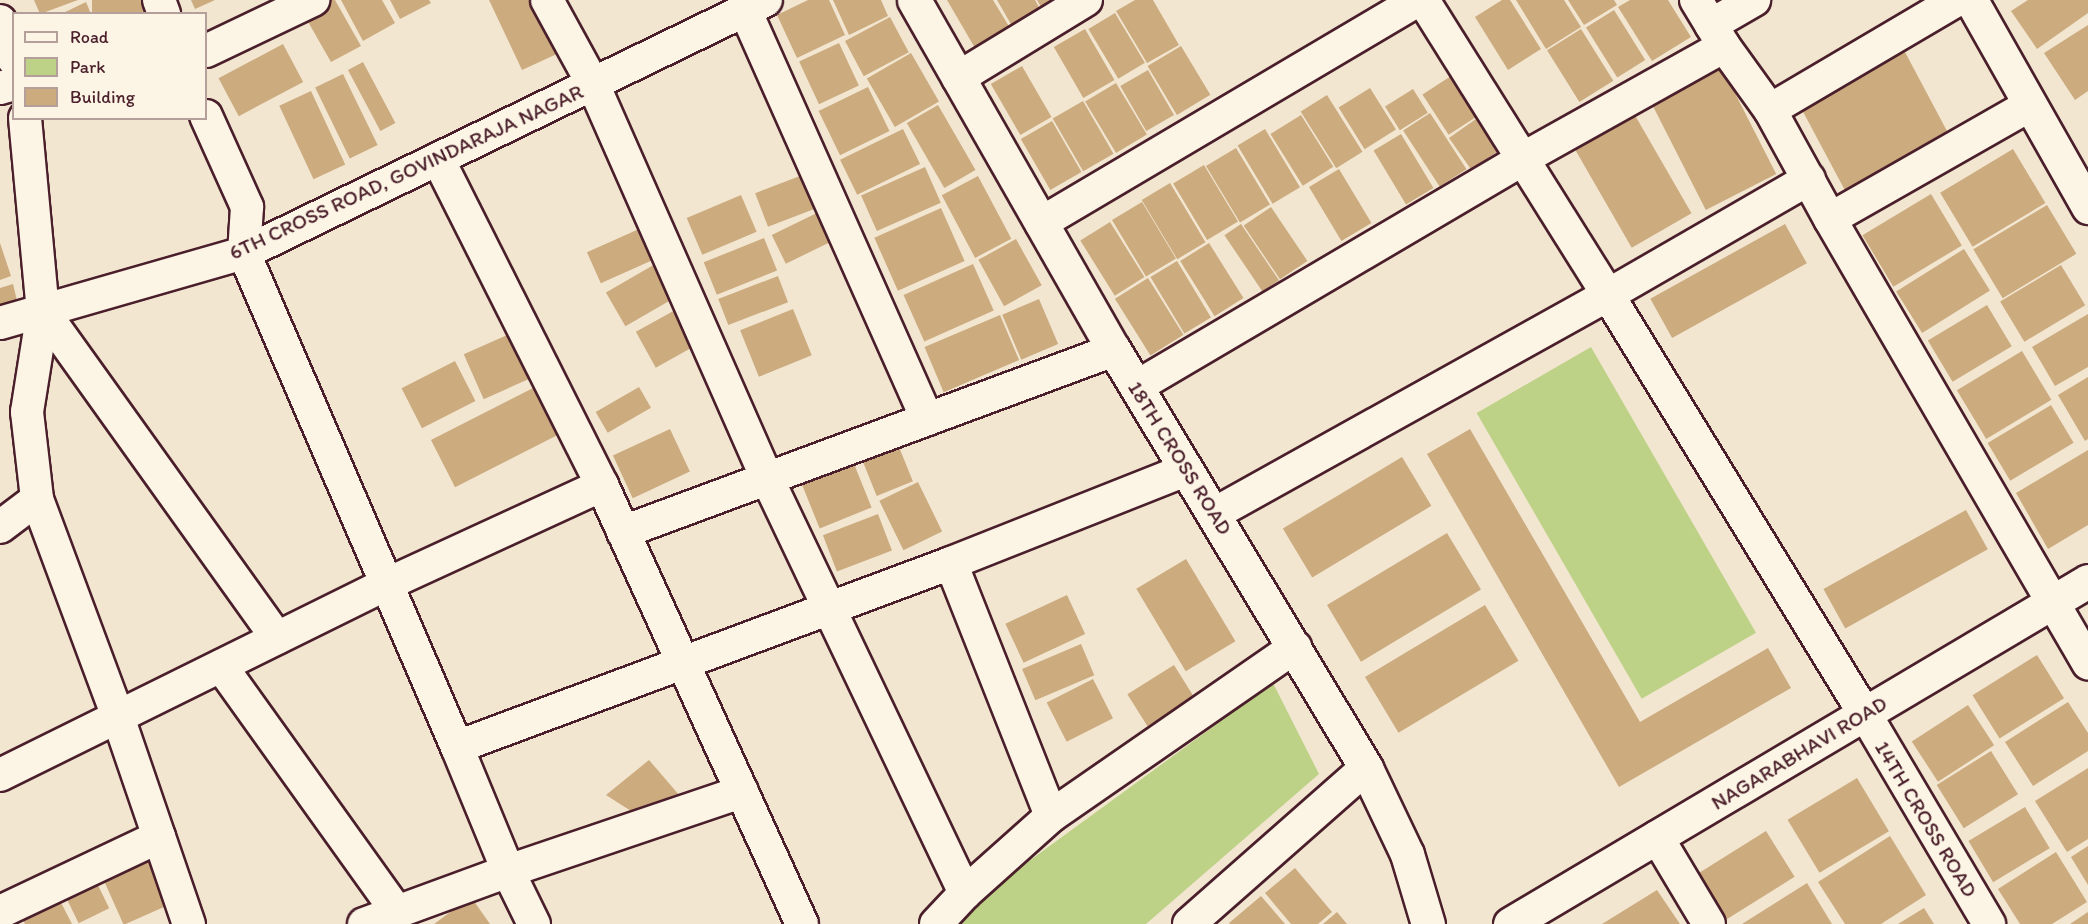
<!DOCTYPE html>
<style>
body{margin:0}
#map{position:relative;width:2088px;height:924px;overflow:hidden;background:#f2e6d1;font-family:Itim,sans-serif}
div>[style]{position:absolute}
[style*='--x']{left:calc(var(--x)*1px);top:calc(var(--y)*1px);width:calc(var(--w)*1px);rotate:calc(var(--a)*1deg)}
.green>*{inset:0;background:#bed287;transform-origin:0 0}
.building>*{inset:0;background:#ccab7f;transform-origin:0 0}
.roads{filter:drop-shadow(2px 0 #4a1f2b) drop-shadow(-2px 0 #4a1f2b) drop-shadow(0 2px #4a1f2b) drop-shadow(0 -2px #4a1f2b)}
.minor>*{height:32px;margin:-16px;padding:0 16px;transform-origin:16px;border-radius:16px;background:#fcf5e5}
.tertiary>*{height:33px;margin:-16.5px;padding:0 16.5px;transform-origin:16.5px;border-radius:16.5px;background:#fcf5e5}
.secondary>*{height:33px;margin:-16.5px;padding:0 16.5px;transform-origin:16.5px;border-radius:16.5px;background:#fcf5e5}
span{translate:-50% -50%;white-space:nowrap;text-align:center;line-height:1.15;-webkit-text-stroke:4.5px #fcf5e5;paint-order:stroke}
.street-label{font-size:21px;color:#4a1f2b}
.legend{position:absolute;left:12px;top:12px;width:195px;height:108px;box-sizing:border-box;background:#fcf5e5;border:2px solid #b59f9b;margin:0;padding:8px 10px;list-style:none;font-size:18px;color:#4a1f2b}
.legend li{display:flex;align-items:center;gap:12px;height:30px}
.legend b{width:30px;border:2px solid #b59f9b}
</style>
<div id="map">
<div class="green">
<i style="left:1591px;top:347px;width:330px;height:132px;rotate:60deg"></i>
<i style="clip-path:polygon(1273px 683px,1319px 774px,1146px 924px,953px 924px,988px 891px)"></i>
</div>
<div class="building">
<i style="clip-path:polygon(34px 0,78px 0,40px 14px)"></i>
<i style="left:92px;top:0;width:56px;height:15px"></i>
<i style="clip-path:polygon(191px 0,215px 0,195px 9px)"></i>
<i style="clip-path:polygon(327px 0,335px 0,361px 46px,331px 62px,303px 13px)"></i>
<i style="clip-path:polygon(341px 0,382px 0,395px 23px,363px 41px)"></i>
<i style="clip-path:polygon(390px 0,429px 0,431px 3px,400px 19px)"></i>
<i style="clip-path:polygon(489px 0,534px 0,559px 53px,522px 70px)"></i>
<i style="clip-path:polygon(808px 0,829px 0,845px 35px,797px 58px,777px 15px)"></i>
<i style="clip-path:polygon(833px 0,881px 0,888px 16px,849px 35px)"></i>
<i style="clip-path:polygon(947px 0,993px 0,1010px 28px,975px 48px)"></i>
<i style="clip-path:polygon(997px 0,1035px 0,1040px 9px,1012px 26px)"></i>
<i style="clip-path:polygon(1037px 0,1057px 0,1042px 9px)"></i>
<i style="clip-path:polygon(1135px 0,1153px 0,1179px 45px,1147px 63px,1116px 11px)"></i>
<i style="clip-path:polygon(1502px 0,1510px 0,1541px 49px,1508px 70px,1475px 17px)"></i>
<i style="clip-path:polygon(1516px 0,1564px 0,1581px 27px,1546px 49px)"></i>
<i style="clip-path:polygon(1568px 0,1614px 0,1617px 5px,1584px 25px)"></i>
<i style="clip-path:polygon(1630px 0,1668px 0,1691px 37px,1652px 61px,1618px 7px)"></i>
<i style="clip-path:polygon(2028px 0,2088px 0,2088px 13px,2037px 49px,2011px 11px)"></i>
<i style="clip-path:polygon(86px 2px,91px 14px,61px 14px)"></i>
<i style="left:1614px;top:10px;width:59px;height:33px;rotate:58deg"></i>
<i style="left:1115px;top:13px;width:58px;height:31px;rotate:59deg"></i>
<i style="left:890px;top:17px;width:40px;height:51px;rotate:62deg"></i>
<i style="clip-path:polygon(2088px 25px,2088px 91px,2075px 100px,2044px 53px)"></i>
<i style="left:1085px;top:29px;width:59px;height:36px;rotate:60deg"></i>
<i style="left:1581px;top:29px;width:61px;height:40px;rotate:58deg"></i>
<i style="left:839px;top:43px;width:47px;height:44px;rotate:65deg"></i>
<i style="left:283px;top:44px;width:43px;height:73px;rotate:62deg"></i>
<i style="left:1181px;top:46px;width:57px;height:39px;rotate:59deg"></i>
<i style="left:1714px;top:52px;width:137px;height:79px;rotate:63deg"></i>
<i style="left:1905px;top:52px;width:95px;height:118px;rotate:62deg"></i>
<i style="left:911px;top:53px;width:56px;height:51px;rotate:60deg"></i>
<i style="left:363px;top:62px;width:69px;height:17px;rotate:62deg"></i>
<i style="left:1022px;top:66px;width:59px;height:36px;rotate:60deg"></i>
<i style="left:1148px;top:70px;width:52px;height:32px;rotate:60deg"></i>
<i style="left:343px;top:74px;width:79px;height:31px;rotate:64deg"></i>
<i style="left:1451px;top:76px;width:48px;height:34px;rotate:57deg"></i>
<i style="left:1116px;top:83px;width:60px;height:36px;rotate:59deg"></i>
<i style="left:868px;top:87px;width:49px;height:55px;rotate:64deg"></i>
<i style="left:1370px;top:88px;width:49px;height:37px;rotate:58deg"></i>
<i style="left:1413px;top:89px;width:28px;height:33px;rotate:58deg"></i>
<i style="left:311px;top:91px;width:81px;height:35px;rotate:65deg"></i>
<i style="left:1327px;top:95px;width:67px;height:31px;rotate:58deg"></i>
<i style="left:1625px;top:98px;width:133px;height:69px;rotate:60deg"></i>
<i style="left:1083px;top:101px;width:61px;height:35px;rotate:60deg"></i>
<i style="left:938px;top:105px;width:75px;height:36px;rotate:60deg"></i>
<i style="left:1430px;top:113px;width:67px;height:32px;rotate:57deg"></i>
<i style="left:1301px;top:115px;width:61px;height:36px;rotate:58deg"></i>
<i style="left:1476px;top:119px;width:39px;height:33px;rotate:55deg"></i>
<i style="left:1052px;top:121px;width:59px;height:36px;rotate:60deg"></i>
<i style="left:903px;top:129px;width:39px;height:70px;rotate:64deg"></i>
<i style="left:1265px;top:129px;width:68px;height:32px;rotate:59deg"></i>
<i style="left:1401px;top:134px;width:63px;height:32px;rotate:59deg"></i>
<i style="left:1236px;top:148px;width:66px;height:35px;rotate:59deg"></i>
<i style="left:2013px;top:149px;width:63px;height:85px;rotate:59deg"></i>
<i style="left:1204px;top:165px;width:66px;height:36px;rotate:59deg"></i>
<i style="left:925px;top:167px;width:39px;height:70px;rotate:66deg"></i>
<i style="left:1339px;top:169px;width:63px;height:35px;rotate:59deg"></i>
<i style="left:813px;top:171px;width:36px;height:62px;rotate:69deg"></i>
<i style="left:978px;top:176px;width:71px;height:41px;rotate:62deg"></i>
<i style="left:1170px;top:183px;width:69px;height:33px;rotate:59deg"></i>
<i style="left:1931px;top:194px;width:60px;height:80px;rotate:59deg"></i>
<i style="left:741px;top:195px;width:40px;height:59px;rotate:67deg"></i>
<i style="left:1142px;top:202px;width:66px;height:35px;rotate:59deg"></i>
<i style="left:2047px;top:205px;width:57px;height:86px;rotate:59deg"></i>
<i style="left:1271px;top:207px;width:65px;height:33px;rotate:56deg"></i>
<i style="left:941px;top:208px;width:58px;height:73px;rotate:66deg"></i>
<i style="left:823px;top:210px;width:32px;height:57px;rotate:64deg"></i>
<i style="left:1110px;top:222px;width:65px;height:35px;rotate:58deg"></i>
<i style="left:1241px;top:224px;width:68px;height:20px;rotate:56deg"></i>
<i style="left:1785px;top:224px;width:45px;height:154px;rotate:61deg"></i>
<i style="left:639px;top:229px;width:34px;height:57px;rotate:66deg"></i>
<i style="left:764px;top:238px;width:35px;height:65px;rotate:68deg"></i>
<i style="left:1016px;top:239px;width:53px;height:43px;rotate:61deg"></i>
<i style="clip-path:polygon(0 243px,11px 276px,0 280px)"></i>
<i style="left:1209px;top:243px;width:65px;height:34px;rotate:58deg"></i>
<i style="left:1964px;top:249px;width:49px;height:80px;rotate:58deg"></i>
<i style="left:1177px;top:261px;width:66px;height:31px;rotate:59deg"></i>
<i style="left:657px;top:263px;width:39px;height:59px;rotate:60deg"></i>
<i style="left:973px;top:264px;width:51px;height:76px;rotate:66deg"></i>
<i style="left:2061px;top:265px;width:47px;height:71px;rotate:59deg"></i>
<i style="left:778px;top:276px;width:28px;height:64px;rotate:69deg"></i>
<i style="left:1148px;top:278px;width:67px;height:39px;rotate:58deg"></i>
<i style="clip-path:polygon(13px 284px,19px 309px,0 314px,0 288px)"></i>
<i style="left:1039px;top:299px;width:49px;height:40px;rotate:67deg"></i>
<i style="left:1987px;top:305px;width:48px;height:69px;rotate:59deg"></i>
<i style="left:677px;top:309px;width:41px;height:47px;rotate:61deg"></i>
<i style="left:793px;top:309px;width:50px;height:57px;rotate:68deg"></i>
<i style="clip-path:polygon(2088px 314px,2088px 367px,2055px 386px,2032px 347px)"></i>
<i style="left:1000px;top:315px;width:49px;height:82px;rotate:67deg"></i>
<i style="left:514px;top:332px;width:49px;height:55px;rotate:66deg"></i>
<i style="left:2022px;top:351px;width:57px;height:76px;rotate:59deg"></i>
<i style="left:455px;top:361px;width:45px;height:60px;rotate:63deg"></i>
<i style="clip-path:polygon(2088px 377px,2088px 439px,2085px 441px,2058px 395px)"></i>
<i style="left:537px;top:386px;width:53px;height:119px;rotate:63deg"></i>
<i style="left:639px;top:387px;width:24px;height:50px;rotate:60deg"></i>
<i style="left:2051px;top:405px;width:44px;height:74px;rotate:59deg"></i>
<i style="left:670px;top:429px;width:47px;height:63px;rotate:65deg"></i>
<i style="clip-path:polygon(1470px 429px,1640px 722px,1768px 648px,1791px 688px,1619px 787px,1427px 454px)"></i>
<i style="left:899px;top:447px;width:37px;height:39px;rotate:68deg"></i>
<i style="left:848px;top:449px;width:63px;height:56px;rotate:68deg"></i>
<i style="clip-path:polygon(2088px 450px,2088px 525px,2048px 549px,2016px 493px)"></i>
<i style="left:1402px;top:457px;width:57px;height:139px;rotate:59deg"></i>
<i style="left:918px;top:482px;width:55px;height:43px;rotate:64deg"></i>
<i style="left:1966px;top:510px;width:45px;height:163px;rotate:61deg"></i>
<i style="left:878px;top:514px;width:39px;height:59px;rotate:69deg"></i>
<i style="left:1447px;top:533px;width:66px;height:140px;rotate:59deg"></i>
<i style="left:1186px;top:559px;width:96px;height:58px;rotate:59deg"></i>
<i style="left:1067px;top:595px;width:43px;height:68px;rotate:65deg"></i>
<i style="left:1485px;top:605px;width:65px;height:140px;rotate:59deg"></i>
<i style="left:1081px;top:644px;width:34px;height:64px;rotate:67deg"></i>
<i style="left:2037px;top:655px;width:51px;height:76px;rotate:58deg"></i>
<i style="left:1174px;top:665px;width:38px;height:55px;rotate:58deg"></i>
<i style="left:1093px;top:679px;width:44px;height:52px;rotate:63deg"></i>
<i style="clip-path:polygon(2068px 702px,2088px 733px,2088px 751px,2033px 786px,2005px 742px)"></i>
<i style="left:1968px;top:705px;width:48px;height:67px;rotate:57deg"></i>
<i style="left:1991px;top:751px;width:51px;height:64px;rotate:58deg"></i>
<i style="clip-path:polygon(649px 760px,680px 796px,642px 818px,606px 795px)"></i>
<i style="clip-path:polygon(2088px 768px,2088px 839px,2067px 852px,2035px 801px)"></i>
<i style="left:1857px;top:778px;width:62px;height:81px;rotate:59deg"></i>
<i style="left:2025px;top:807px;width:48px;height:66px;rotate:59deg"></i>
<i style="left:1766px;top:831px;width:54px;height:81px;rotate:58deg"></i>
<i style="clip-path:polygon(1890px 836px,1926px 895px,1881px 924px,1845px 924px,1818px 882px)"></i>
<i style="clip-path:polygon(2088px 846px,2088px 885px,2071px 857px)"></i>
<i style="left:149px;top:849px;width:59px;height:54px;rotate:66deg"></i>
<i style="clip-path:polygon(2056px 852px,2087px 902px,2052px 924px,2020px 924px,1998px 889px)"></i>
<i style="clip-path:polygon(1295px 868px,1332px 912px,1318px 924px,1291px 924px,1265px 893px)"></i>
<i style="left:93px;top:875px;width:37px;height:34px;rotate:64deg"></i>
<i style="clip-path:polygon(1807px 883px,1832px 924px,1742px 924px)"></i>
<i style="clip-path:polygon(1657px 890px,1680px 924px,1602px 924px)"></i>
<i style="clip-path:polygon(55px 891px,72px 924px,25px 924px,18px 911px)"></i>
<i style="clip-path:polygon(1261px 896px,1285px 924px,1230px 924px,1229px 923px)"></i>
<i style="clip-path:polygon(471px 897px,490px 924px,434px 924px)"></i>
<i style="clip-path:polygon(1924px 908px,1934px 924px,1898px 924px)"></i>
<i style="clip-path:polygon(1337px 912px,1347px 924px,1323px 924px)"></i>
<i style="clip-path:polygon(2088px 912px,2088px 924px,2070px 924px)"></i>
</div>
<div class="roads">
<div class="minor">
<i style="--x:159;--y:0;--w:15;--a:70"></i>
<i style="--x:547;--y:0;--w:96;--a:61.3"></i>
<i style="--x:593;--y:84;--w:431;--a:66.2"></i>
<i style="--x:767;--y:478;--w:460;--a:64.5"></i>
<i style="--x:1423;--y:0;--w:348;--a:57.9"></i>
<i style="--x:1608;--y:295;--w:492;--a:58.5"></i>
<i style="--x:1865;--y:714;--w:244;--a:59.4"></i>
<i style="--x:1696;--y:0;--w:54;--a:58.7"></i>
<i style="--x:1724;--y:46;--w:79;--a:54.3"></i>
<i style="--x:745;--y:10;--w:448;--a:66"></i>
<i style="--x:0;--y:21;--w:41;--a:70.3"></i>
<i style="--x:1711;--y:25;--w:50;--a:-30.2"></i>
<i style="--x:206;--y:51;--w:119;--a:-25.5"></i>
<i style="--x:958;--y:78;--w:150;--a:-31.4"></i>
<i style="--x:0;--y:88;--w:15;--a:-16"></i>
<i style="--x:2030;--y:105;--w:230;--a:150.3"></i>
<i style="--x:1830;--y:219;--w:514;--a:59.84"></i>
<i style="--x:206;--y:116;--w:100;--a:65.7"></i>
<i style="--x:247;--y:207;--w:46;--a:93.7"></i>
<i style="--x:244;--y:253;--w:538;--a:66.68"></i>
<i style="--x:457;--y:747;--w:134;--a:67.6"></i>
<i style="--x:508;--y:871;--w:59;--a:63.9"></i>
<i style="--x:25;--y:118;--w:194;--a:84.7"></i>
<i style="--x:43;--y:311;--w:102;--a:99"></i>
<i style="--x:27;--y:412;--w:88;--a:83.4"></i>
<i style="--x:37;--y:499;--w:233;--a:69.6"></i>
<i style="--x:118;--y:717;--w:219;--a:71.1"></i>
<i style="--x:438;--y:159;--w:365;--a:63.3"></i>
<i style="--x:1830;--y:219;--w:124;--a:-118.8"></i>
<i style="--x:1770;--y:110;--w:217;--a:-30.5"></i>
<i style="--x:1041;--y:223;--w:438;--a:-30.6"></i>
<i style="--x:43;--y:311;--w:402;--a:54.4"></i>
<i style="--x:0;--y:323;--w:254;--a:-16"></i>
<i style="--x:244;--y:253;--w:580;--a:-25.86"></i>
<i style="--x:1136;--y:387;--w:451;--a:-30.5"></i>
<i style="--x:1524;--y:158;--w:229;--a:-29.2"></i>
<i style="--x:1214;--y:514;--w:451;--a:-29.1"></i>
<i style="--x:1608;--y:295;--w:232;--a:-30"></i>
<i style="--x:0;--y:527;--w:46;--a:-37.1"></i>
<i style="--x:623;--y:532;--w:524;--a:-20.34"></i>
<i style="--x:951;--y:563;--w:272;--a:68.4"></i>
<i style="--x:221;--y:666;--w:302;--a:54.4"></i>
<i style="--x:457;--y:747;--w:527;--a:-20.43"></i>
<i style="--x:951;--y:563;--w:253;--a:-21.6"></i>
<i style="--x:0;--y:775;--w:429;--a:-26.3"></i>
<i style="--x:385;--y:585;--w:239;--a:-24.7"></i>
<i style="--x:602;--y:485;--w:482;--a:65.5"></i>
<i style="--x:1657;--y:837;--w:101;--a:59.1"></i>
<i style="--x:0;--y:912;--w:176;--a:-25.3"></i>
<i style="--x:364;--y:924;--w:153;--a:-20.2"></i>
<i style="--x:508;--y:871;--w:247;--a:-18.7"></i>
<i style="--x:936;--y:924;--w:42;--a:-46.9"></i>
<i style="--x:965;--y:893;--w:115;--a:-41.8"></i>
<i style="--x:1051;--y:816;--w:297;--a:-34.7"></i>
<i style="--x:1189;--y:924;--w:236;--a:-41.4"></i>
</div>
<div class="tertiary">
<i style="--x:914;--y:0;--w:403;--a:60.3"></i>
<i style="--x:1114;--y:350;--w:488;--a:58.9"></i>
<i style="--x:1366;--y:768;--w:95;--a:64.5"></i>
<i style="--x:1407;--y:854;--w:73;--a:73.3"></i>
<i style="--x:1971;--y:0;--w:238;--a:60.5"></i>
</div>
<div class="secondary">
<i style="--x:1510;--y:924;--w:672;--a:-30.69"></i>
</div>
</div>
<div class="street-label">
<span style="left:406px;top:172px;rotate:-25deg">6TH CROSS ROAD, GOVINDARAJA NAGAR</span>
<span style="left:1180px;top:458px;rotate:58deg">18TH CROSS ROAD</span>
<span style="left:1799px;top:753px;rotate:-31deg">NAGARABHAVI ROAD</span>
<span style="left:1926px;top:819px;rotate:59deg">14TH CROSS ROAD</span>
</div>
<ul class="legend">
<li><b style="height:8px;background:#fcf5e5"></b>Road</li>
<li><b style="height:16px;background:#bed287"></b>Park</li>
<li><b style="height:16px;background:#ccab7f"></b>Building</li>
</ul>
</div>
